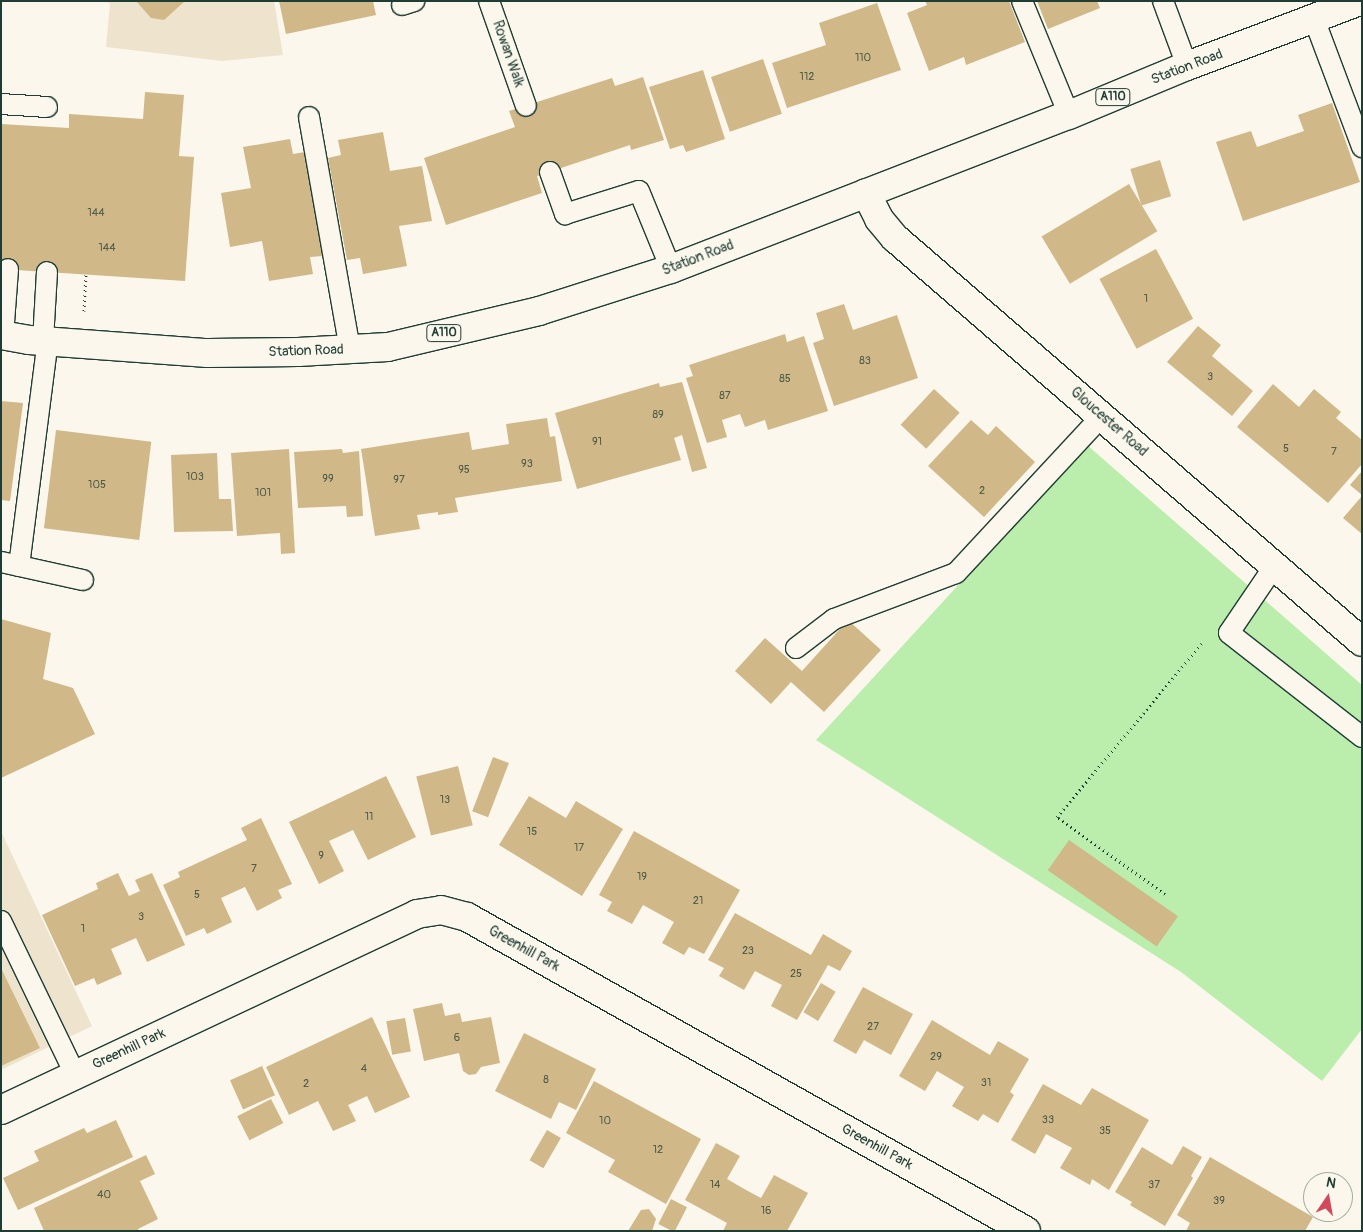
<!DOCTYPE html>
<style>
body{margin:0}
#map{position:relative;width:1363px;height:1232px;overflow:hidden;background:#fbf7ec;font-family:Pangolin,sans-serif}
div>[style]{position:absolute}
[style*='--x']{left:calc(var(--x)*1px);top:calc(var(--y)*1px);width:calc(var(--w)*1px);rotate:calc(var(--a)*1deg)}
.built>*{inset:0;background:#eee4ce}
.green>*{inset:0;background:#bbedad}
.building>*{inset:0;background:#d1b888;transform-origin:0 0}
.path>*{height:3px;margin-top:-1.5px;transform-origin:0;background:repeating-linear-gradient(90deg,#1f3d34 0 1px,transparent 0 5px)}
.roads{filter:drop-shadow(1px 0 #1f3d34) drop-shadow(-1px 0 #1f3d34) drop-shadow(0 1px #1f3d34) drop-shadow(0 -1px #1f3d34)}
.lane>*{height:20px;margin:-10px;padding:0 10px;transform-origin:10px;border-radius:10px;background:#fbf7ec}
.street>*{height:28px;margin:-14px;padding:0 14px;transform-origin:14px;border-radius:14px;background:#fbf7ec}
.primary>*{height:28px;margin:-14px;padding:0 14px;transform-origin:14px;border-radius:14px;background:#fbf7ec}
span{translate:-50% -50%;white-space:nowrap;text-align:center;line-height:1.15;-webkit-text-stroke:4.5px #fbf7ec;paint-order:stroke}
.number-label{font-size:11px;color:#4c5c49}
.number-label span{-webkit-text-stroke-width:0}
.shield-label span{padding:1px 4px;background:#fbf7ec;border:1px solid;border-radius:4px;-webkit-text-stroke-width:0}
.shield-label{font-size:12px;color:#1f3d34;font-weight:700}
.street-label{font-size:14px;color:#1f3d34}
.frame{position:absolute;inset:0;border:2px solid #1f3d34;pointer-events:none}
.north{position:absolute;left:1303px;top:1172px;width:50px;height:50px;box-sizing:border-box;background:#fbf7ec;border:1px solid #a3ada2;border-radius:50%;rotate:12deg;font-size:14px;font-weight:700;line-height:20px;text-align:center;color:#1f3d34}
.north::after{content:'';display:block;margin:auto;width:18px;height:22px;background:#d1495b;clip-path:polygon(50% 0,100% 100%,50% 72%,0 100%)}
</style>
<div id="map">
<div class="built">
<i style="clip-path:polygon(96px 1px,274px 1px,283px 55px,222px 61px,106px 47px,110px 3px)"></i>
<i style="clip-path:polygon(1px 831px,92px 1026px,1px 1070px)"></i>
</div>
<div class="green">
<i style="clip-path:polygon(1087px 445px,1362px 685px,1362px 1029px,1322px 1081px,1181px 972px,816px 740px)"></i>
</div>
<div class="building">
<i style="clip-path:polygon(136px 1px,185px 1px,164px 20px,151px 18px)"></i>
<i style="clip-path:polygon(279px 1px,373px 1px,376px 15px,286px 34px)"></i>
<i style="clip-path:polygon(925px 1px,1009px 1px,1025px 42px,966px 65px,964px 57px,929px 71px,907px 13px,927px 5px)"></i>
<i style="clip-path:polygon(1037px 1px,1097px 1px,1100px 8px,1048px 29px)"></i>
<i style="clip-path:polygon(877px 3px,901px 70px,787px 108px,772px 63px,826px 45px,819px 23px)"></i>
<i style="left:763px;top:59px;width:58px;height:55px;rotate:71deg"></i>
<i style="clip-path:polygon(703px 70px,725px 139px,686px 152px,683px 145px,670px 149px,649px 87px)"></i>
<i style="clip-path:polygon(643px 77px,664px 140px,631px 150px,630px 145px,537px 176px,542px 193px,446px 225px,424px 158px,515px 127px,509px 111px,612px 78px,615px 86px)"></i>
<i style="clip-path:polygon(145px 92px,184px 95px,179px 156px,194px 157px,185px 281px,1px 269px,1px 124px,69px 128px,69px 114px,143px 119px)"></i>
<i style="clip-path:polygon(1332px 103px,1360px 182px,1243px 221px,1216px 142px,1251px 131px,1257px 147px,1304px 131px,1298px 115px)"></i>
<i style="clip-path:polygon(383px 132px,390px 171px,422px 166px,432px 221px,399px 226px,407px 266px,363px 274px,360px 258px,347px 260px,328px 158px,341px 155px,338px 140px)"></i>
<i style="clip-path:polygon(290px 139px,293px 154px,305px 152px,323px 256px,310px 257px,313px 274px,269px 281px,262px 241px,230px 247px,221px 193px,251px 188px,243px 147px)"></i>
<i style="left:1160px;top:160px;width:38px;height:31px;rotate:73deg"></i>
<i style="left:1129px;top:184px;width:55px;height:102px;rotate:59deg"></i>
<i style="left:1156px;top:249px;width:79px;height:64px;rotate:62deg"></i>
<i style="clip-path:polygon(844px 304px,853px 330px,897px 315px,918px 378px,834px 406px,813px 343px,824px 339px,816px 313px)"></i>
<i style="clip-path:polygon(1198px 326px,1221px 345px,1212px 356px,1253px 391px,1232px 416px,1167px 362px)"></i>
<i style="clip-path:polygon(785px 334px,787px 342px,804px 336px,828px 411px,768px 430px,765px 420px,745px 427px,740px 414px,722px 420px,727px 437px,707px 443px,686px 378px,693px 376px,689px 365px)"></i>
<i style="clip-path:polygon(682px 382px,707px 468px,692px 472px,682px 435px,674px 438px,681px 460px,577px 489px,555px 413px,659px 383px,660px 387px)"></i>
<i style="clip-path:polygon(1273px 384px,1299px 407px,1314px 389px,1341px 412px,1336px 418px,1362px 440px,1362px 464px,1328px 503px,1237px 427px)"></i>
<i style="left:934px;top:389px;width:35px;height:49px;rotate:43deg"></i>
<i style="clip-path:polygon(1px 401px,23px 403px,10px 501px,1px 500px)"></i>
<i style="clip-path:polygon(547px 418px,550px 437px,555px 436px,562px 481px,455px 498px,458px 512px,438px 515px,438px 512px,417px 515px,420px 529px,375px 536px,361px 449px,469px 432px,472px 450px,509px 444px,506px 424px)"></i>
<i style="clip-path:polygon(971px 420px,988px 435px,996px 426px,1035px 462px,984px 517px,928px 466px)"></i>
<i style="left:56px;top:430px;width:96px;height:99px;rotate:7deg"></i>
<i style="clip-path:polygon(289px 449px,295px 553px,281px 554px,280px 533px,237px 536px,231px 453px)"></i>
<i style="clip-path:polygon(342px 449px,343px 453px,359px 451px,363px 516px,347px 517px,346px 506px,298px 508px,294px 452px)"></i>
<i style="clip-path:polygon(217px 453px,219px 499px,231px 499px,233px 531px,174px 532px,171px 455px)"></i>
<i style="clip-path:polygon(1362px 471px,1362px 495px,1350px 485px)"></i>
<i style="clip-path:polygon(1362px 496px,1362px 534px,1343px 518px)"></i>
<i style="clip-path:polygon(1px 619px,51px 633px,43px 679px,73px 688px,95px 734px,1px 778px)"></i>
<i style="clip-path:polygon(848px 620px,881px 650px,824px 712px,791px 682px,771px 704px,735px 671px,765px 638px,802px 671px)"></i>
<i style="left:493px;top:757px;width:17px;height:58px;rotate:21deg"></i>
<i style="left:458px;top:766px;width:61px;height:43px;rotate:76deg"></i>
<i style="clip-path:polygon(386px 776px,416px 837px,368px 860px,353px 830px,329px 841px,344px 871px,319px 884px,289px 822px)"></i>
<i style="clip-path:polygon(529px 796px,566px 818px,576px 801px,623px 829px,582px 896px,499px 845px)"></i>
<i style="clip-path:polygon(261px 818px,292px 884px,278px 890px,282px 898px,257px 911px,245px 887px,234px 892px,221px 898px,232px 922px,207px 934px,204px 928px,186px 936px,163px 885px,180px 877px,178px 872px,247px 840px,241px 828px)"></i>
<i style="clip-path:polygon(634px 831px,740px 890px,704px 954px,689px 947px,684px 955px,662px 943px,674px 922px,643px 905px,632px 924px,607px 911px,612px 902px,599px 895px)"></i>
<i style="left:1069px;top:840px;width:133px;height:37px;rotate:35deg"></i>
<i style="clip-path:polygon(118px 873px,129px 896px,140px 891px,135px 880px,152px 873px,185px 945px,147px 962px,136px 938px,111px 949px,122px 974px,97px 985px,94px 978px,75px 986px,42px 915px,98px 889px,96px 883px)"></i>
<i style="clip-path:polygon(735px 913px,811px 955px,823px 934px,852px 951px,840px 971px,828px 965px,797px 1020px,771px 1006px,782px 985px,755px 971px,744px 990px,719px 976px,724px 968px,708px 960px)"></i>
<i style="clip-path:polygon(1px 968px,40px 1048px,1px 1066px)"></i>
<i style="left:821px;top:983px;width:17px;height:34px;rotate:31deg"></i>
<i style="clip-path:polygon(863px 987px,913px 1014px,891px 1055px,864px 1040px,856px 1054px,833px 1041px)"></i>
<i style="clip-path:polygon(442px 1003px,445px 1016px,460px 1013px,462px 1022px,491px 1017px,500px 1063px,481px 1067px,476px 1074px,469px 1075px,463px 1071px,459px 1053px,424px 1061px,413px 1009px)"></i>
<i style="clip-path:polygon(372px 1017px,410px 1097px,375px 1113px,367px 1096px,348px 1105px,356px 1121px,333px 1131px,318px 1101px,289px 1115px,266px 1067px)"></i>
<i style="left:405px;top:1018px;width:34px;height:19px;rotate:80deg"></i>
<i style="clip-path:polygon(932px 1020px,990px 1055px,998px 1041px,1029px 1059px,1010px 1092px,1014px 1095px,998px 1123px,983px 1114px,978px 1121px,952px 1106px,964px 1087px,937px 1071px,925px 1091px,899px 1076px)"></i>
<i style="clip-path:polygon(524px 1033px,596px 1069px,576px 1110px,559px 1102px,551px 1119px,495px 1091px)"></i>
<i style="left:262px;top:1066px;width:32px;height:35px;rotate:66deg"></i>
<i style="clip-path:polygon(594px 1081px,701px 1139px,666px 1204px,608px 1172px,615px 1160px,566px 1133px)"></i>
<i style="clip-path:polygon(1043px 1084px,1081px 1105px,1092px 1088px,1149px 1120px,1109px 1190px,1092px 1179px,1090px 1185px,1060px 1168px,1072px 1148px,1046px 1134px,1035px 1154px,1011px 1140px)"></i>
<i style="left:271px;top:1099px;width:27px;height:38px;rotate:63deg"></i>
<i style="clip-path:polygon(116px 1120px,133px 1157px,18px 1210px,3px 1178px,39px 1161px,34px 1151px,84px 1128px,87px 1133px)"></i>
<i style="left:547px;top:1130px;width:16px;height:35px;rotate:30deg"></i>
<i style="clip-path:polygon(716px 1143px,740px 1156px,727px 1179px,746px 1190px,761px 1198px,774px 1175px,808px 1193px,787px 1231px,723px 1231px,727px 1223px,685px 1200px)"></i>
<i style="clip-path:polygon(1183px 1146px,1202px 1157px,1191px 1176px,1193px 1178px,1165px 1226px,1130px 1205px,1132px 1202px,1115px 1192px,1142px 1147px,1172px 1165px)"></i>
<i style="clip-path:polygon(146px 1155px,155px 1174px,140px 1181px,158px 1219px,138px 1229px,139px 1231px,44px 1231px,34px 1208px)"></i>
<i style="clip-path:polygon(1210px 1157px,1313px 1217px,1305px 1231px,1186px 1231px,1190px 1223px,1177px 1215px)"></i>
<i style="left:671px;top:1199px;width:18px;height:28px;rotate:27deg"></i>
<i style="clip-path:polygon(649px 1209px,656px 1219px,652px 1231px,628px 1231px,641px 1210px)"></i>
</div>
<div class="path">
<i style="--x:84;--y:311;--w:37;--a:-87"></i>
<i style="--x:1165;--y:894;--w:133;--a:-144.5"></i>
<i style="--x:1057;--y:817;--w:226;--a:-50.2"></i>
</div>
<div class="roads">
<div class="lane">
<i style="--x:489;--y:1;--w:111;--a:70.6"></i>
<i style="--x:1022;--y:1;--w:123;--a:67.6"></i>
<i style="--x:1163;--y:1;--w:69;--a:69.7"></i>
<i style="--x:402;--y:5;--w:13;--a:-18"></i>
<i style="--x:1314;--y:19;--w:137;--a:69.4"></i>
<i style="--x:1;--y:104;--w:46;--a:3.7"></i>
<i style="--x:309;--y:117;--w:236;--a:80"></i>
<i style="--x:550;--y:172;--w:45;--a:70.3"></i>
<i style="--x:565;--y:214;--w:77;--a:-17.3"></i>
<i style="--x:639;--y:191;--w:84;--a:67.7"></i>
<i style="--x:3;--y:336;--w:67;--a:-85.7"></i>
<i style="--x:43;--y:341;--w:69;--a:-86.7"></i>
<i style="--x:1;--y:562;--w:84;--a:12.4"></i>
<i style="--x:1275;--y:565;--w:82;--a:124.1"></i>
<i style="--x:1229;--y:633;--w:169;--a:38"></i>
<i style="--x:19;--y:566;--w:227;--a:-82.7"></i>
<i style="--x:796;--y:648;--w:48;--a:-37.3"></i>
<i style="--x:834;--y:619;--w:130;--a:-20.7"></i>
<i style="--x:956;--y:573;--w:214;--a:-47.1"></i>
<i style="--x:1;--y:921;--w:170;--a:64.2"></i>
</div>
<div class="street">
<i style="--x:866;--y:193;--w:29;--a:63"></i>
<i style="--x:879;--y:219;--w:25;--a:50"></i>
<i style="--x:895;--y:238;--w:617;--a:40.86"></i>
<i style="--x:1;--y:1110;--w:460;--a:-25.2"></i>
<i style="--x:417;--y:914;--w:24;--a:-9"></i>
<i style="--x:441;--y:910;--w:27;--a:15"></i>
<i style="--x:467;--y:917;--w:641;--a:29.32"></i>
</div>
<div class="primary">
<i style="--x:1;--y:335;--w:28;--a:10"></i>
<i style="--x:29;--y:340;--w:179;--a:4.2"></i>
<i style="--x:208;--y:353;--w:90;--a:-0.6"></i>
<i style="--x:298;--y:352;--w:90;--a:-3.2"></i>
<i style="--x:388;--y:347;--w:155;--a:-13.4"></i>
<i style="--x:539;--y:311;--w:139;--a:-17.7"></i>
<i style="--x:671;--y:269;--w:427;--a:-21.2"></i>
<i style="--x:1069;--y:115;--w:128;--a:-22.6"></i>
<i style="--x:1187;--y:66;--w:185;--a:-20.6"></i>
</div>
</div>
<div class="number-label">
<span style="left:863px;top:58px">110</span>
<span style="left:807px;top:77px">112</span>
<span style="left:96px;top:213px">144</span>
<span style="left:107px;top:248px">144</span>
<span style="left:1146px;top:299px">1</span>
<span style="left:865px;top:361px">83</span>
<span style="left:1210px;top:377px">3</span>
<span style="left:785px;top:379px">85</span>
<span style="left:725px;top:396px">87</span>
<span style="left:658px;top:415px">89</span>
<span style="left:597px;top:442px">91</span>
<span style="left:1286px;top:449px">5</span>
<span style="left:1334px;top:452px">7</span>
<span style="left:527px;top:464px">93</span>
<span style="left:464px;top:470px">95</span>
<span style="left:195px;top:477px">103</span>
<span style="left:328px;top:479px">99</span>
<span style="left:399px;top:480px">97</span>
<span style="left:97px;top:485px">105</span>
<span style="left:982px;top:491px">2</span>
<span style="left:263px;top:493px">101</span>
<span style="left:445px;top:800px">13</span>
<span style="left:369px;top:817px">11</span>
<span style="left:532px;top:832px">15</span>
<span style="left:579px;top:848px">17</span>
<span style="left:321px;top:856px">9</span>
<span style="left:254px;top:869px">7</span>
<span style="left:642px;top:877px">19</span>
<span style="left:197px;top:895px">5</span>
<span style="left:698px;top:901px">21</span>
<span style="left:141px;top:917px">3</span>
<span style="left:83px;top:929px">1</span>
<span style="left:748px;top:951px">23</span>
<span style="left:796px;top:974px">25</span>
<span style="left:873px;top:1027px">27</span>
<span style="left:457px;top:1038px">6</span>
<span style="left:936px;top:1057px">29</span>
<span style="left:364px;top:1069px">4</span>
<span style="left:546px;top:1080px">8</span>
<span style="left:986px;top:1083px">31</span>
<span style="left:306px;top:1084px">2</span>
<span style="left:1048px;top:1120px">33</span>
<span style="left:605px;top:1121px">10</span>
<span style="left:1105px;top:1131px">35</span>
<span style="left:658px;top:1150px">12</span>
<span style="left:715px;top:1185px">14</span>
<span style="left:1154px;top:1185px">37</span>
<span style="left:104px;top:1195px">40</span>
<span style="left:1219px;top:1201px">39</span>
<span style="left:766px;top:1211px">16</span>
</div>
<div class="shield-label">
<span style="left:1113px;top:97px">A110</span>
<span style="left:444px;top:333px">A110</span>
</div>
<div class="street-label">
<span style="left:508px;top:54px;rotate:71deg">Rowan Walk</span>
<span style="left:1187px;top:67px;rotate:-21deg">Station Road</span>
<span style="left:698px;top:258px;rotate:-21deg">Station Road</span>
<span style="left:306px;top:351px;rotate:-2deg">Station Road</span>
<span style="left:1109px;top:422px;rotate:41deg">Gloucester Road</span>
<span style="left:524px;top:949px;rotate:29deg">Greenhill Park</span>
<span style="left:129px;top:1049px;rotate:-25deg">Greenhill Park</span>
<span style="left:877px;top:1147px;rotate:29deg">Greenhill Park</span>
</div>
<div class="frame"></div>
<div class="north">N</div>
</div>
